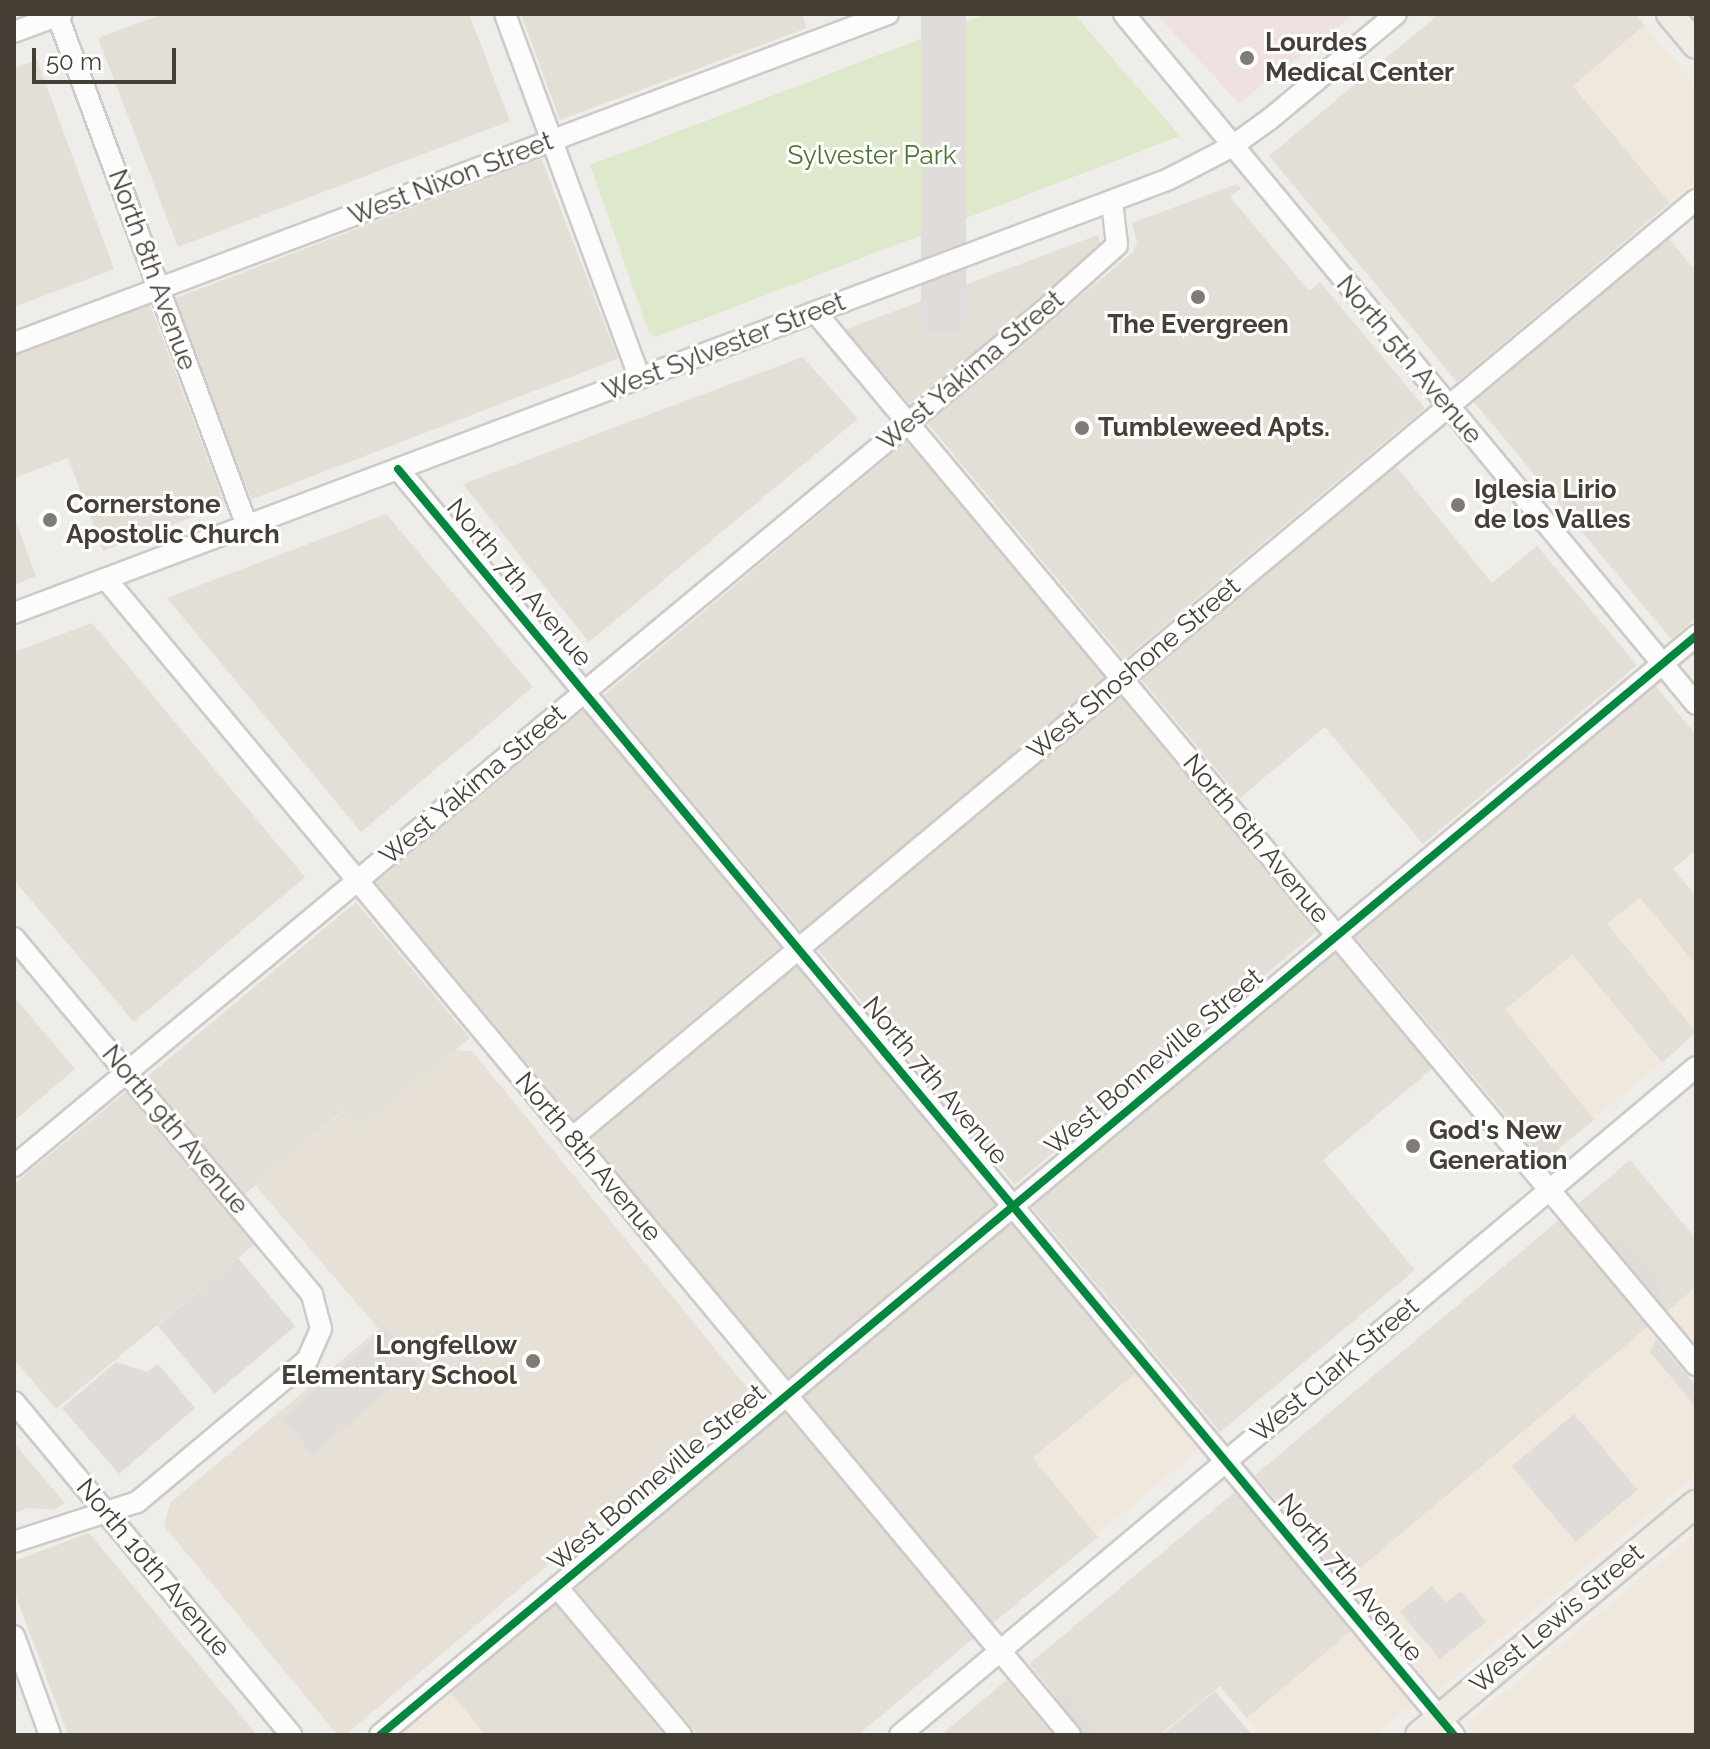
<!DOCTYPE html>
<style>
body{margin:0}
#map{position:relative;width:1710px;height:1749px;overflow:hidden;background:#efedea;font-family:Raleway,sans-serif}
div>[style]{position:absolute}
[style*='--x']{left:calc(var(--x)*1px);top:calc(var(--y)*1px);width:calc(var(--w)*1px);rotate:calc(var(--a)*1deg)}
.residential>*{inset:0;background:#e3dfd7;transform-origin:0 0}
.commercial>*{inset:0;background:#f1e8dd;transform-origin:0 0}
.education>*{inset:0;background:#e6e0d6}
.medical>*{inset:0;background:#eee1df}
.green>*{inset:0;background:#dee8cb}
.parking>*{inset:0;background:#dfdcda;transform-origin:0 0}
.roads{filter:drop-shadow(2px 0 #cdcbc7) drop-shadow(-2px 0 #cdcbc7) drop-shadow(0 2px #cdcbc7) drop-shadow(0 -2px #cdcbc7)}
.minor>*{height:20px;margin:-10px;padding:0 10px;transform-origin:10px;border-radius:10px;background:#fdfcfc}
.major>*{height:26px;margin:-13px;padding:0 13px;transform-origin:13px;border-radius:13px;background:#f0ece4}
.cycleway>*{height:8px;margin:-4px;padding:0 4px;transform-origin:4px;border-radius:4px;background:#00873e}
.dots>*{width:22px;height:22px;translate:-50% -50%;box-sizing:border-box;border:4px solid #fff;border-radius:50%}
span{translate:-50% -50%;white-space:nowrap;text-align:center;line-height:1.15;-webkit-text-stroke:6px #fff;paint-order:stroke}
.poi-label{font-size:26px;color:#453f36;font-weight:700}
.left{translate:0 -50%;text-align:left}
.right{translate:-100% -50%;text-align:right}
.park-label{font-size:26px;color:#4b742d}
.street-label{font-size:26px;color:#453f36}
.frame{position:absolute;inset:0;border:16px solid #453f36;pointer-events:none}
.scale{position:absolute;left:32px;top:48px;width:144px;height:36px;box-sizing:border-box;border:4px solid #453f36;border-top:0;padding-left:10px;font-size:24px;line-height:28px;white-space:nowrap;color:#453f36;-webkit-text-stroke:6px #fff;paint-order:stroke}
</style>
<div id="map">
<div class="residential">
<i style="clip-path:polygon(163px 14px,469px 14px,510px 121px,178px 247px,98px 38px)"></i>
<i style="clip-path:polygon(521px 14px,802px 14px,807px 28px,560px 120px)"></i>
<i style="clip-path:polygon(1439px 14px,1636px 14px,1645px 25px,1573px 86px,1670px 203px,1457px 382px,1269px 156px)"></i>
<i style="clip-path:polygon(37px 60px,114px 269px,14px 307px,14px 68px)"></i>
<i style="left:541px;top:158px;width:215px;height:393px;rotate:69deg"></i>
<i style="clip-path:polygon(1237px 184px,1241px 189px,1230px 197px,1309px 291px,1320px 282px,1425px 408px,1124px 659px,928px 424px,1133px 252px,1137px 242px,1132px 223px)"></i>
<i style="clip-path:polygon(1098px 235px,1101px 245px,911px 405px,844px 330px)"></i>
<i style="clip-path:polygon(1668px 238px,1696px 271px,1696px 618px,1671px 639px,1474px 402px)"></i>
<i style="clip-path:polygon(150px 305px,225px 505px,103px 551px,68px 458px,14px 478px,14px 356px)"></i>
<i style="clip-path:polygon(803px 357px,858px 419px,589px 642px,463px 484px)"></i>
<i style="left:907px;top:441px;width:308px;height:396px;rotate:50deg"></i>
<i style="clip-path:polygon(1395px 465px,1492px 583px,1537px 546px,1637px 665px,1423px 844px,1325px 727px,1240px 798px,1140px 678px)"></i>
<i style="clip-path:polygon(386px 514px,533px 687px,361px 832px,167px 598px)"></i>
<i style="clip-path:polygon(14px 517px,36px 576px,14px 585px)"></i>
<i style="clip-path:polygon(92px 623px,305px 877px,134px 1022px,14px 880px,14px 652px)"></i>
<i style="clip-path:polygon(1654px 684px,1696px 735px,1696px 850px,1673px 869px,1696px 896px,1696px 965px,1640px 898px,1608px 924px,1696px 1032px,1662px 1063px,1573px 955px,1506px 1009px,1595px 1119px,1544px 1161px,1353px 934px)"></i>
<i style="left:1121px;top:695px;width:307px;height:396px;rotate:50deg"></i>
<i style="left:584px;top:708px;width:309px;height:272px;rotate:50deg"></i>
<i style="clip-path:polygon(356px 902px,470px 1038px,361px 1129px,344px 1110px,245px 1194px,147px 1077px)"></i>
<i style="clip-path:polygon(1335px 952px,1432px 1069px,1323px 1160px,1415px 1270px,1220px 1432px,1031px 1206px)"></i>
<i style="left:798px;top:965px;width:310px;height:273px;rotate:50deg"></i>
<i style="clip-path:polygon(14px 997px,75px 1069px,14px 1121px)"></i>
<i style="clip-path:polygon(127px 1091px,255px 1244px,56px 1409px,14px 1359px,14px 1184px)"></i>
<i style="clip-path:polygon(1630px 1160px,1696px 1239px,1696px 1287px,1667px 1312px,1578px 1204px)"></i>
<i style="left:1559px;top:1220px;width:139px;height:397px;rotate:50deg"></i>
<i style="clip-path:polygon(1011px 1223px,1136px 1373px,1033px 1458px,1098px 1537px,992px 1624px,803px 1396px)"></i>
<i style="clip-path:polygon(783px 1411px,974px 1638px,858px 1735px,698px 1735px,574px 1587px)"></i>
<i style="clip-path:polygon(14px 1443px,65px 1503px,54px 1510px,28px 1508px,14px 1513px)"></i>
<i style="clip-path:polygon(1236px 1491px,1353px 1630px,1247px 1718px,1220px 1686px,1160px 1735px,1088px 1735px,1029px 1664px)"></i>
<i style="clip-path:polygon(89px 1533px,257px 1735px,68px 1735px,14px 1591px,14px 1561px)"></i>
<i style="clip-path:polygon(555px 1603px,664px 1735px,485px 1735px,450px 1692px)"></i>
<i style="clip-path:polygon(1007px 1680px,1053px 1735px,941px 1735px)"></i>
</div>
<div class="commercial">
<i style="clip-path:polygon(1645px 25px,1696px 86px,1696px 181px,1670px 203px,1573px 86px)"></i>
<i style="clip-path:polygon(1640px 898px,1696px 965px,1696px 1032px,1607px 924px)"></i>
<i style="left:1573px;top:955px;width:140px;height:87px;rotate:51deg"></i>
<i style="clip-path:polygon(1696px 1287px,1696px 1345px,1667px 1312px)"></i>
<i style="clip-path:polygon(1648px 1327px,1696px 1383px,1696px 1475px,1437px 1692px,1344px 1582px)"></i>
<i style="left:1136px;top:1373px;width:99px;height:134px;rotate:50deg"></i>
<i style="clip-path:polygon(1696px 1532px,1696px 1735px,1476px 1735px,1466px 1724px)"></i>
<i style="clip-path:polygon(1353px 1630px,1414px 1703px,1375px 1735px,1262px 1735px,1247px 1718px)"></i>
<i style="clip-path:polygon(450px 1692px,485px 1735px,398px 1735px)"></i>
</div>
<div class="education">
<i style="clip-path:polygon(456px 1050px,472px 1051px,752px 1394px,346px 1734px,337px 1734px,164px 1526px,170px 1503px,379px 1329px,255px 1185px,345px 1110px,361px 1129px)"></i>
</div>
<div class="medical">
<i style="clip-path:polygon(1156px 14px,1354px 14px,1239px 103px)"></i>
</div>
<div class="green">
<i style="clip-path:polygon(986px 14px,1074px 14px,1180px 136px,656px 337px,649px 333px,590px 165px)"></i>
</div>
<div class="parking">
<i style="left:921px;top:14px;width:45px;height:317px"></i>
<i style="clip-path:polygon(1616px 1232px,1663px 1285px,1659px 1302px,1613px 1247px)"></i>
<i style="left:238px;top:1258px;width:89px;height:105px;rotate:50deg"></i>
<i style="left:386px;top:1328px;width:48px;height:138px;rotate:49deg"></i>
<i style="clip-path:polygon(1656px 1339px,1696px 1386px,1696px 1407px,1650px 1352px)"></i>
<i style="clip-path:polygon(116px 1362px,148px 1372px,158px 1364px,195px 1408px,119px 1474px,62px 1408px)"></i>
<i style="left:1574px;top:1414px;width:99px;height:81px;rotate:50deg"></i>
<i style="clip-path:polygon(1432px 1586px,1446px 1603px,1461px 1591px,1486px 1622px,1440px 1659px,1400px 1612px)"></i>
<i style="clip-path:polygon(1059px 1685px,1102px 1735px,1082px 1735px,1055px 1703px)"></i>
<i style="clip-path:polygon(1215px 1691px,1252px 1735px,1162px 1735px)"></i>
</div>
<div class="roads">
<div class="minor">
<i style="--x:57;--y:14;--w:546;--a:69.64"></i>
<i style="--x:505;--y:14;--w:388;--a:69.7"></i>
<i style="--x:1124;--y:14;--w:896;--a:50.34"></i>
<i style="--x:14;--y:32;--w:51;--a:-20.6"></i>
<i style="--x:816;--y:313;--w:1372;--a:50.09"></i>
<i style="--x:14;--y:343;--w:934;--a:-20.63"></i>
<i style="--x:398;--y:469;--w:1649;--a:50.17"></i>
<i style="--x:106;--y:579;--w:1505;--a:50.17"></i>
<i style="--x:14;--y:613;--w:1234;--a:-20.59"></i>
<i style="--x:1169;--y:179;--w:70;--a:-27.3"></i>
<i style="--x:1231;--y:147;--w:48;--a:-35.7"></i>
<i style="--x:1270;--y:119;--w:164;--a:-39.8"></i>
<i style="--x:14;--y:938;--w:465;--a:50.1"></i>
<i style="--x:312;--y:1295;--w:35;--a:75"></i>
<i style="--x:321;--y:1329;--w:34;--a:114"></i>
<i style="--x:307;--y:1360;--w:222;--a:140.1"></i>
<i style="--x:137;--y:1502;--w:129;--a:162"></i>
<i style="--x:572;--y:1138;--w:1464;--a:-39.85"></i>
<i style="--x:14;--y:1166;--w:1346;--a:-39.72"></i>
<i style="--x:1049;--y:306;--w:91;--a:-41.9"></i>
<i style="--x:1117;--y:245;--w:43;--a:-96.6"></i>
<i style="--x:14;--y:1402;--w:433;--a:50.2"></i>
<i style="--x:557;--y:1587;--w:193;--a:50"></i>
<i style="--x:14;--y:1636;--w:105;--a:70"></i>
<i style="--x:380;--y:1735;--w:1715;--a:-39.87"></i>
<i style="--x:900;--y:1735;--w:1039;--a:-40"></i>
</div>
<div class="major">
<i style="--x:1670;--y:14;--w:40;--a:50"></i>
<i style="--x:1419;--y:1735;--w:361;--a:-39.9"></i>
</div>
</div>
<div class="cycleway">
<i style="--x:398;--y:469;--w:1649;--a:50.17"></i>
<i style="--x:380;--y:1735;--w:1715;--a:-39.87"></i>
</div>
<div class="dots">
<i style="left:1247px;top:58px;background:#807c75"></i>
<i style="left:1198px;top:297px;background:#807c75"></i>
<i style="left:1082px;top:428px;background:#807c75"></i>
<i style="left:1458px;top:505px;background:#807c75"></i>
<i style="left:50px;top:520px;background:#807c75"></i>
<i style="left:1413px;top:1146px;background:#807c75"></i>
<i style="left:533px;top:1361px;background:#807c75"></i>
</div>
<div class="poi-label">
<span class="left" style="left:1265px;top:58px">Lourdes<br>Medical Center</span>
<span style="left:1198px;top:325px">The Evergreen</span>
<span class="left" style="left:1098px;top:428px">Tumbleweed Apts.</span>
<span class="left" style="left:1474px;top:505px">Iglesia Lirio<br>de los Valles</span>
<span class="left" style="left:66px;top:520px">Cornerstone<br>Apostolic Church</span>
<span class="left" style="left:1429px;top:1146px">God's New<br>Generation</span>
<span class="right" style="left:517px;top:1361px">Longfellow<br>Elementary School</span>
</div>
<div class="park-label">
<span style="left:872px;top:156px">Sylvester Park</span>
</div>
<div class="street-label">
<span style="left:451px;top:179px;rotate:-21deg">West Nixon Street</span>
<span style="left:152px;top:270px;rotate:70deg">North 8th Avenue</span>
<span style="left:724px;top:347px;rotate:-21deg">West Sylvester Street</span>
<span style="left:1409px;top:360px;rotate:50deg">North 5th Avenue</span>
<span style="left:971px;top:371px;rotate:-40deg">West Yakima Street</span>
<span style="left:519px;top:583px;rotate:50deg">North 7th Avenue</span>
<span style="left:1134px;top:669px;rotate:-40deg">West Shoshone Street</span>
<span style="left:473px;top:785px;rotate:-40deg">West Yakima Street</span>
<span style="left:1256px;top:839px;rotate:50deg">North 6th Avenue</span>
<span style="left:1154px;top:1062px;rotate:-40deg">West Bonneville Street</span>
<span style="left:935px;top:1081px;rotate:50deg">North 7th Avenue</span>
<span style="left:175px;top:1130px;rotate:50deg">North 9th Avenue</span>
<span style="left:588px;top:1157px;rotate:50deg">North 8th Avenue</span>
<span style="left:1335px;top:1370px;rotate:-40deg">West Clark Street</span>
<span style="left:657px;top:1478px;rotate:-40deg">West Bonneville Street</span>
<span style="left:153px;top:1568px;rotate:50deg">North 10th Avenue</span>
<span style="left:1350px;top:1578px;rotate:50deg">North 7th Avenue</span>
<span style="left:1557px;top:1619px;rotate:-40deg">West Lewis Street</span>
</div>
<div class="frame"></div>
<div class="scale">50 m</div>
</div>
